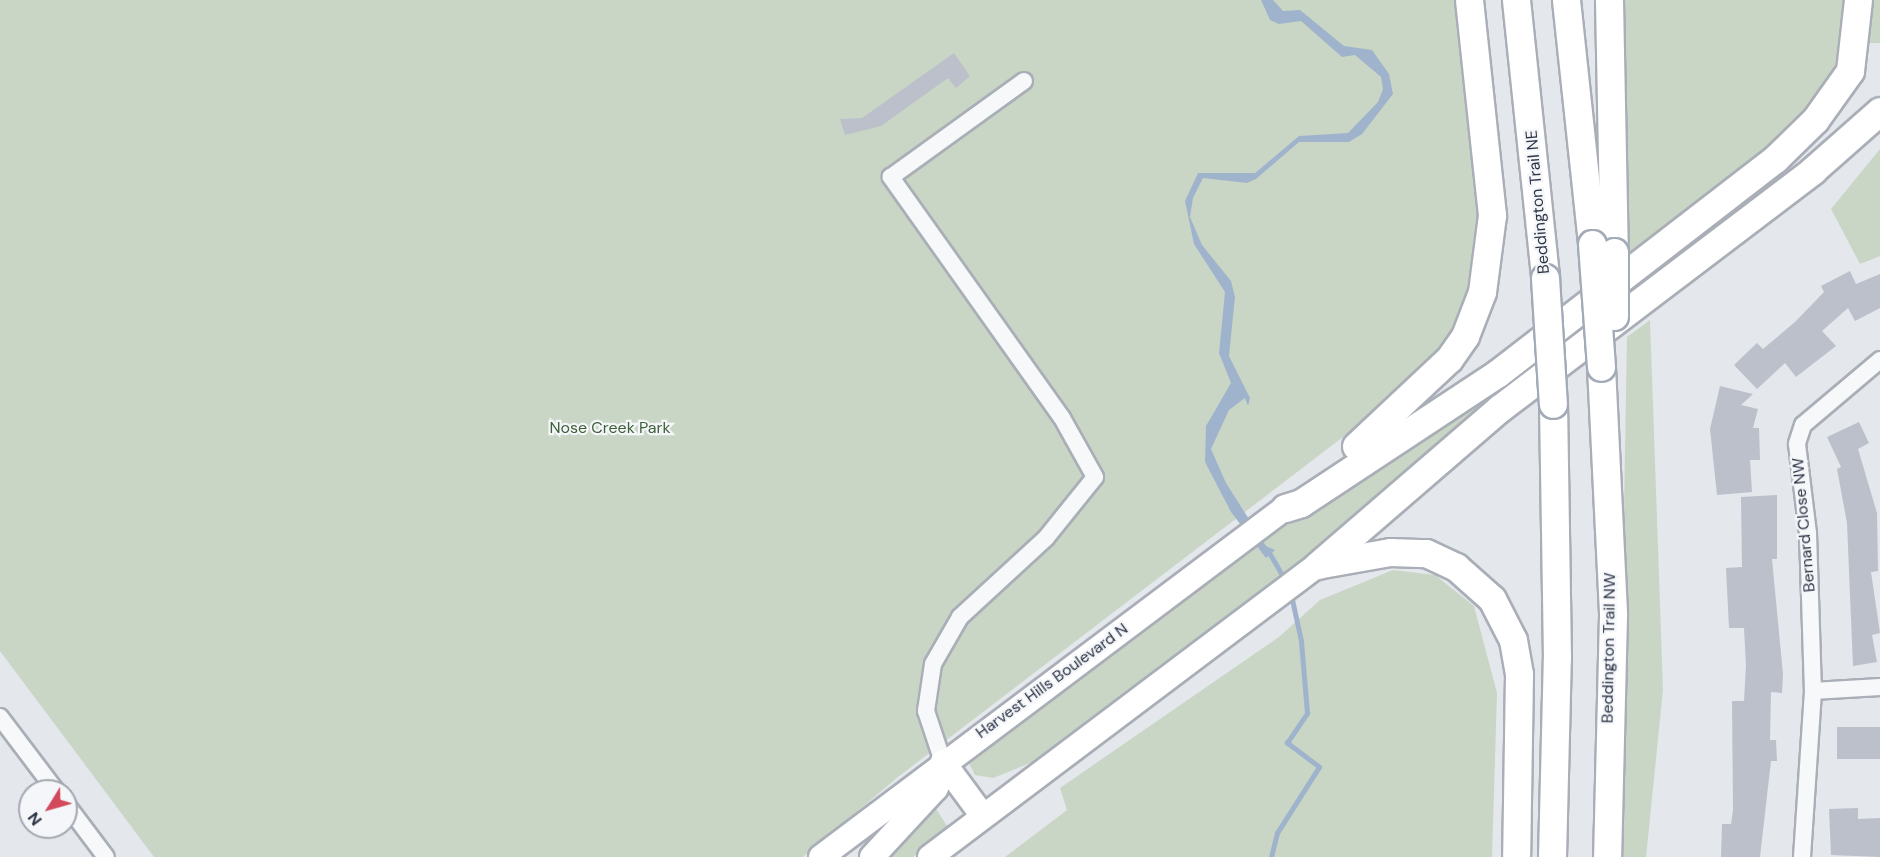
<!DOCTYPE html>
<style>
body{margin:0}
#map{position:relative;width:1880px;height:857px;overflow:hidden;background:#e4e7ec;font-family:"DM Sans",sans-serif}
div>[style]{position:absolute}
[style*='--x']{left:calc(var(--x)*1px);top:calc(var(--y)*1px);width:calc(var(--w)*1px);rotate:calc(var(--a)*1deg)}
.green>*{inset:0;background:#c9d6c5;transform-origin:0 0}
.water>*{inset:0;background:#9fb4cc}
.stream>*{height:4.5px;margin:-2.25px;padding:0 2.25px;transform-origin:2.25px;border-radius:2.25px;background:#9fb4cc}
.building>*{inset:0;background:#bbc0ca;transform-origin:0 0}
.roads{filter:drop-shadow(2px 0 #a9aeb7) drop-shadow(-2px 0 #a9aeb7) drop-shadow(0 2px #a9aeb7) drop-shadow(0 -2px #a9aeb7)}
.street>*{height:16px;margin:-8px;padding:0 8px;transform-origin:8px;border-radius:8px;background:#f7f8fa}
.secondary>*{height:24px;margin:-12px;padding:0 12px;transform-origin:12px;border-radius:12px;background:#fff}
.primary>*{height:27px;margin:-13.5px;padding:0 13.5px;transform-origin:13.5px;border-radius:13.5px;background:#fff}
.bridges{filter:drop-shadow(2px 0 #a3abb8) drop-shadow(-2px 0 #a3abb8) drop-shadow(0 2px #a3abb8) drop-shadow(0 -2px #a3abb8)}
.primary-bridge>*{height:27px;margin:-13.5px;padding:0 13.5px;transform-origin:13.5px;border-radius:13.5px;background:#fff}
span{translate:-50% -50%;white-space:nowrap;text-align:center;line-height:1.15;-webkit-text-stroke:4.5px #f4f6f9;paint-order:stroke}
.street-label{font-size:16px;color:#2b3445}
.park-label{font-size:16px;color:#3f6138}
.north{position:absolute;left:18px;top:779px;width:60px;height:60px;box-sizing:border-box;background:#f4f6f9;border:2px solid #a4a8b1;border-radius:50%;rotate:233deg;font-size:16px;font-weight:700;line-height:24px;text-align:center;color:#2b3445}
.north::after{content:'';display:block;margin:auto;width:21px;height:27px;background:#d1495b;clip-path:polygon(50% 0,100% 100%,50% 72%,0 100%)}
</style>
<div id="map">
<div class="green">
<i style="clip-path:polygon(0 0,1459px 0,1481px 239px,1465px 313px,1411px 385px,898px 777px,803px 857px,154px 857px,0 651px)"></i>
<i style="clip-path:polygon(1622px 0,1849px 0,1847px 57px,1828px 92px,1775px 146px,1626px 256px)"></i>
<i style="left:1870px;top:0;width:10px;height:43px"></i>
<i style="clip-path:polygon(1880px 149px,1880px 256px,1860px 264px,1831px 209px)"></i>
<i style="clip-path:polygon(1650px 320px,1663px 690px,1646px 857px,1618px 857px,1627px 337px)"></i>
<i style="clip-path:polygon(1516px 368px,1524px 378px,1364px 519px,1045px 757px,993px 778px,975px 775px,968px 761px,1321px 496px)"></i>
<i style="clip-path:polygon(1393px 570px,1435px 575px,1474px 606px,1497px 693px,1492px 857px,1005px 857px,1067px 810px,1060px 788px,1279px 637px,1320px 600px)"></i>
<i style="clip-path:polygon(933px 804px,949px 829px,913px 857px,886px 857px)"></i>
</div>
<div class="water">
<i style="clip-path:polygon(1261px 0,1273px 0,1283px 11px,1300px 10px,1344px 46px,1372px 50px,1389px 74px,1393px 94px,1362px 134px,1349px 142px,1299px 142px,1256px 179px,1247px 183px,1203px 178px,1193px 198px,1190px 217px,1202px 245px,1231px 281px,1235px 297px,1229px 356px,1250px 398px,1248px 406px,1245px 398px,1229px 410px,1211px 449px,1226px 483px,1266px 546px,1275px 550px,1266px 558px,1231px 512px,1205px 462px,1206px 426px,1231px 383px,1219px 353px,1225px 292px,1194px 244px,1185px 201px,1198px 173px,1255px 173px,1299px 136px,1348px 133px,1378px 102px,1383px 89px,1381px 77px,1355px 55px,1342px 57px,1301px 21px,1279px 24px,1270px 20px)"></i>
</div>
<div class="stream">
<i style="--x:1268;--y:550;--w:36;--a:60"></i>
<i style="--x:1271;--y:857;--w:25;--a:-76"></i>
<i style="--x:1277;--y:833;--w:78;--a:-57.5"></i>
<i style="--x:1319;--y:767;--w:40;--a:-143"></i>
<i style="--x:1287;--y:743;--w:36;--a:-56"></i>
<i style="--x:1307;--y:713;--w:72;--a:-94.8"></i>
<i style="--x:1301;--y:641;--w:47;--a:-102.3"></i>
</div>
<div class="building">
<i style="clip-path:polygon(954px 53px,970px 76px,956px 88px,948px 78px,881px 126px,845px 135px,840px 119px,862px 118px)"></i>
<i style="clip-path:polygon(1850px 271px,1856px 284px,1880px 274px,1880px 308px,1855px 321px,1848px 308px,1822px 331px,1836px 346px,1796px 377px,1785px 363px,1757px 389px,1734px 365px,1757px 343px,1763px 349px,1795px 322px,1824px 292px,1821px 286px)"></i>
<i style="clip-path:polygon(1720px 386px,1753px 394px,1741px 405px,1758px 409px,1753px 428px,1759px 428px,1760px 460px,1750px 460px,1752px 492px,1717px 495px,1710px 429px)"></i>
<i style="clip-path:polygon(1859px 422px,1869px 443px,1858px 449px,1877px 513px,1878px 571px,1871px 572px,1880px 633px,1872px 635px,1877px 662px,1853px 666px,1847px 523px,1837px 469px,1841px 467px,1827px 437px)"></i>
<i style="clip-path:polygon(1777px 495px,1777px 559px,1772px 559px,1783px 674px,1782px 693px,1771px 692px,1770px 740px,1776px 740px,1777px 761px,1771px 761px,1760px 857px,1721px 857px,1722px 824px,1731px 824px,1733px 810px,1732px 701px,1744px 701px,1746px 665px,1744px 628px,1729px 628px,1726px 568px,1742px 567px,1741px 497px)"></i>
<i style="left:1837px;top:727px;width:43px;height:32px"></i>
<i style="clip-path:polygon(1858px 808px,1858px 819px,1880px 818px,1880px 857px,1831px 855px,1829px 809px)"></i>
</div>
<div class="roads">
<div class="street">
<i style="--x:1880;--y:360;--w:101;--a:139.8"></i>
<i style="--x:1803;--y:425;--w:20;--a:108"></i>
<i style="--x:1797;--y:444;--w:90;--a:83"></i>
<i style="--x:1808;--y:533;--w:158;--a:88.2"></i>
<i style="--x:1813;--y:691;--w:67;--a:-3.4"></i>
<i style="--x:0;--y:717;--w:93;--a:52.9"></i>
<i style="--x:943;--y:762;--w:54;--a:-108.4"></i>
<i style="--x:926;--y:711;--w:48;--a:-81.5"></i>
<i style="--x:933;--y:664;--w:54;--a:-60.1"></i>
<i style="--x:960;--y:617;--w:117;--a:-42.6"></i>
<i style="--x:1046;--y:538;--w:78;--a:-51.2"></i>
<i style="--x:1095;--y:477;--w:68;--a:-119.2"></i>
<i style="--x:1062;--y:418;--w:296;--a:-125.4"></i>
<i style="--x:891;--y:177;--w:164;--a:-35.8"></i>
<i style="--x:66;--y:804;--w:66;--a:53"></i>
<i style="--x:1802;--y:857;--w:166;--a:-86.2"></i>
</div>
<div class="secondary">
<i style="--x:943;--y:762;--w:67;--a:53.5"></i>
<i style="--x:821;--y:857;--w:581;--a:-36.95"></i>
<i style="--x:872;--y:857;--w:94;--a:-47.2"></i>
<i style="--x:936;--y:788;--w:27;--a:-75"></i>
<i style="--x:930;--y:857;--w:486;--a:-37"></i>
</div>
<div class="primary">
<i style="--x:1516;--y:0;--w:280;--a:84"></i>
<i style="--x:1566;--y:0;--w:245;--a:83.9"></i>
<i style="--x:1609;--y:0;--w:252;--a:88.9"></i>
<i style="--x:1601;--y:367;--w:248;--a:87.2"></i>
<i style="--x:1613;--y:615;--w:242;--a:91.4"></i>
<i style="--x:1356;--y:446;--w:127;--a:-43.1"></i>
<i style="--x:1449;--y:359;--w:28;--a:-55"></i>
<i style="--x:1465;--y:336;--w:47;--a:-68.9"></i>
<i style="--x:1482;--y:292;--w:78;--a:-82.6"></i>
<i style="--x:1492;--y:215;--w:216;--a:-96.1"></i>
<i style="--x:1285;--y:508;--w:17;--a:-17"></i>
<i style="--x:1301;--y:503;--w:236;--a:-33.4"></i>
<i style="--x:1498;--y:373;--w:350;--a:-37.7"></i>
<i style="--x:1775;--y:159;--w:56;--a:-44.3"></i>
<i style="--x:1815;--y:120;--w:60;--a:-54.5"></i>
<i style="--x:1850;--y:71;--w:71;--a:-83.6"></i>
<i style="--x:1322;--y:564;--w:69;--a:-10"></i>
<i style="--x:1390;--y:552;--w:36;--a:2"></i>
<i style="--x:1426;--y:553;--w:33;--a:25"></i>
<i style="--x:1456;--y:567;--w:48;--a:41.6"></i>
<i style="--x:1492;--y:599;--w:46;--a:62.9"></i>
<i style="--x:1513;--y:640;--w:35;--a:80"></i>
<i style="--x:1519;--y:674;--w:183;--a:90.9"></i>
<i style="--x:1318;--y:565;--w:240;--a:-40.8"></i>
<i style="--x:1500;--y:408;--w:393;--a:-37.2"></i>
<i style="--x:1813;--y:170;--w:89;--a:-41.4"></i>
<i style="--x:1552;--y:857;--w:199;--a:-88.6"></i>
<i style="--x:1557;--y:658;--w:254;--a:-90.9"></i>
</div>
</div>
<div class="bridges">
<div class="primary-bridge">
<i style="--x:1592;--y:244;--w:123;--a:85.8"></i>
<i style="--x:1614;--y:252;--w:64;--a:90"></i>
<i style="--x:1545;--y:278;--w:126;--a:86.4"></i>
</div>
</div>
<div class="street-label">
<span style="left:1538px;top:202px;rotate:-95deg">Beddington Trail NE</span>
<span style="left:1804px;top:525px;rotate:-95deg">Bernard Close NW</span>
<span style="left:1609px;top:648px;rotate:-89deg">Beddington Trail NW</span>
<span style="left:1052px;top:681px;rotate:-36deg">Harvest Hills Boulevard N</span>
</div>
<div class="park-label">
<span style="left:610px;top:428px">Nose Creek Park</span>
</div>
<div class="north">N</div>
</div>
